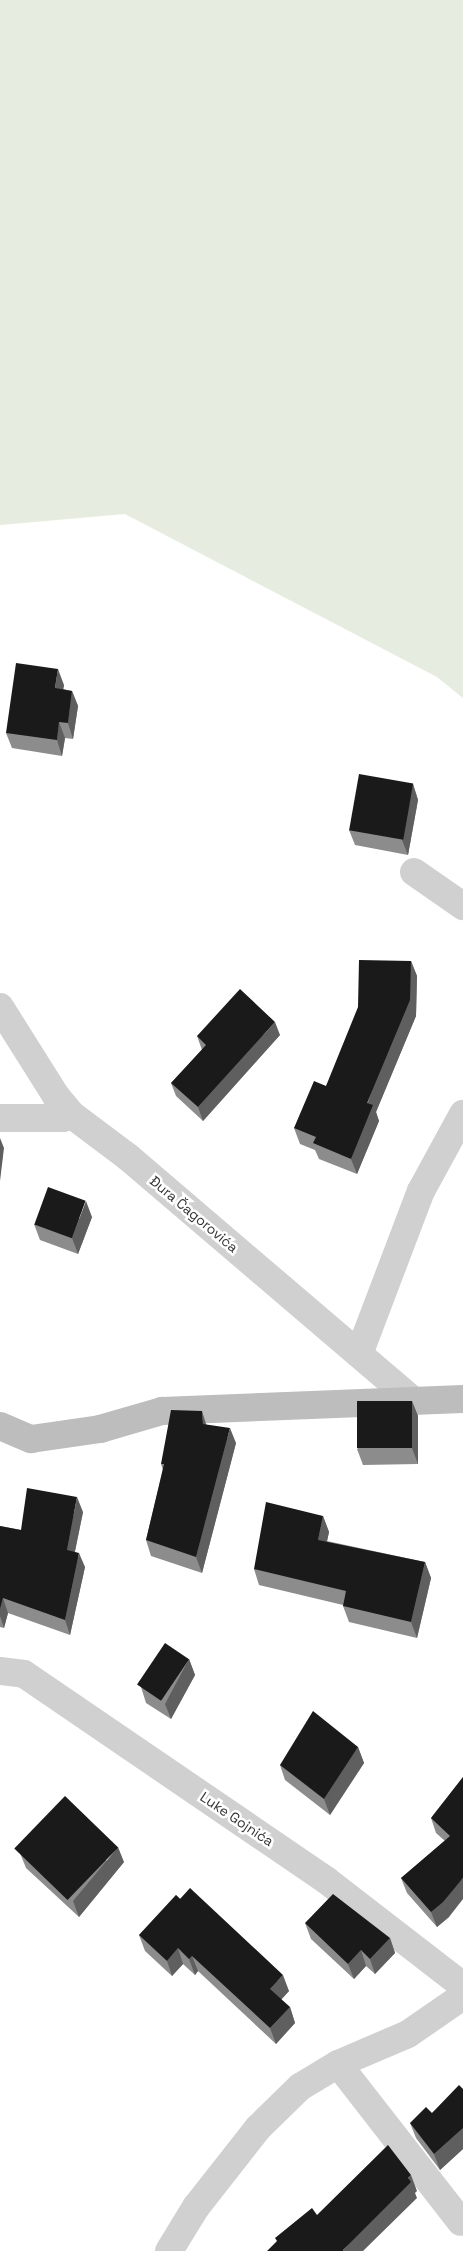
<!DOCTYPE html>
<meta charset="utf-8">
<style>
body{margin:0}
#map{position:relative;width:463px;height:2251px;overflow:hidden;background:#fff;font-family:"Space Grotesk",sans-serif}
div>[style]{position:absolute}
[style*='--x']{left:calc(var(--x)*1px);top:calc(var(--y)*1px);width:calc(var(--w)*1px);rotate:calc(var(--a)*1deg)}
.green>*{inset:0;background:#e6ecdf}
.street>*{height:28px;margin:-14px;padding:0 14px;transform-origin:14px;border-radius:14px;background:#d0d0d0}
.secondary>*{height:28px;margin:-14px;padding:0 14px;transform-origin:14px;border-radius:14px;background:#bdbdbd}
.wall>*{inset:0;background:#8c8c8c}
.shaded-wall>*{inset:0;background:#5f5f5f}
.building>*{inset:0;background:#1a1a1a;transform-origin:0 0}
span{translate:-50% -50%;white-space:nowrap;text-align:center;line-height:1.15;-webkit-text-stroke:5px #fff;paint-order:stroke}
.street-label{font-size:14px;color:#333}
</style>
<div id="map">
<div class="green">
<i style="clip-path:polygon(0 0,463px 0,463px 698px,437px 677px,125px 514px,0 525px)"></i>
</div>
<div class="street">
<i style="--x:414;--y:872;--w:60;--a:34.8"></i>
<i style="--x:0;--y:1007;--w:105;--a:57.8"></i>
<i style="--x:56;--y:1096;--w:25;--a:50"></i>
<i style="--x:72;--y:1115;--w:70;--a:36.9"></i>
<i style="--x:128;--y:1157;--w:376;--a:40.5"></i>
<i style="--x:0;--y:1118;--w:63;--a:0"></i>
<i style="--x:63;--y:1118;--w:9;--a:-18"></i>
<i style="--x:359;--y:1354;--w:174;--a:-69.2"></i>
<i style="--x:421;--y:1191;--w:88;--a:-61.4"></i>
<i style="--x:0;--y:1671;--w:24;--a:7"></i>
<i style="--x:24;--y:1674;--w:366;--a:34.3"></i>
<i style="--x:326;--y:1880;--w:173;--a:37.7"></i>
<i style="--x:338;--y:2064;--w:200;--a:52.1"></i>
<i style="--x:169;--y:2251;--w:52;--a:-58.5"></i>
<i style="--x:196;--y:2207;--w:100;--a:-51.9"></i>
<i style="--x:258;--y:2128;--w:59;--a:-44.3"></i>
<i style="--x:300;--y:2087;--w:44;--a:-31.2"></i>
<i style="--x:338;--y:2064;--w:76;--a:-23.2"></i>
<i style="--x:408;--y:2034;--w:67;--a:-34.6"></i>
</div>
<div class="secondary">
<i style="--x:0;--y:1426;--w:34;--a:23"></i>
<i style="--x:31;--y:1439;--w:70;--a:-8.2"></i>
<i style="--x:100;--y:1429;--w:65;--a:-16.2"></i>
<i style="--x:162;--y:1411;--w:301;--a:-2.3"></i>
</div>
<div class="wall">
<i style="clip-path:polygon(64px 685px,63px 689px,72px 691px,78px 706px,73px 739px,65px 738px,62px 756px,12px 748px,6px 733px)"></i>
<i style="clip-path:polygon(413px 784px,418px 800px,408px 855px,355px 845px,349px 830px)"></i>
<i style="clip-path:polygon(411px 961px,417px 976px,416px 1016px,376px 1112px,379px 1121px,357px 1174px,319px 1159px,315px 1150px,300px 1144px,294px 1128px,326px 1086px)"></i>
<i style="clip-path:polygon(280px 1035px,203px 1121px,176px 1096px,171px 1083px,202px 1050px,197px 1036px)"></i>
<i style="clip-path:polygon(92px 1217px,78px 1254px,40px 1240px,34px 1224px)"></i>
<i style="clip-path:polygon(412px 1401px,418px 1416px,418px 1464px,363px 1465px,357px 1449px)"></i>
<i style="clip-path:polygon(207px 1425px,236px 1443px,202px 1573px,151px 1556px,146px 1540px,163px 1470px,161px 1464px)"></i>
<i style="clip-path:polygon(83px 1512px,75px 1552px,85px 1567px,70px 1635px,8px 1613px,4px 1628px,0 1627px,0 1526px,21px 1530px)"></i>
<i style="clip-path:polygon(323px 1516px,329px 1532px,327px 1541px,425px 1562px,431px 1578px,417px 1638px,349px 1622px,343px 1606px,343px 1605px,259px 1585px,254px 1569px)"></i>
<i style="clip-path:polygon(189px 1659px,195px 1675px,171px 1719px,146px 1703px,141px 1687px)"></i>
<i style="clip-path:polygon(358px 1747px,364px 1763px,330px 1815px,285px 1780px,280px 1765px)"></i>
<i style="clip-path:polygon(463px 1777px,449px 1917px,437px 1927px,407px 1893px,401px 1878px,445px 1841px,436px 1833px,431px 1818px)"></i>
<i style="clip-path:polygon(20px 1853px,124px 1862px,79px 1917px,26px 1868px)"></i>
<i style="clip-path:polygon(176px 1895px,289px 1991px,281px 2000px,290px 2007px,295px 2023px,276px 2044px,198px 1971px,195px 1975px,183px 1964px,172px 1976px,145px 1951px,139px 1935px)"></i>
<i style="clip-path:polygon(305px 1923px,390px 1938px,395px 1953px,375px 1974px,366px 1966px,354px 1979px,311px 1939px)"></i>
<i style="clip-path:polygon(463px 2089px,463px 2149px,440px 2170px,416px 2138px,410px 2123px,432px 2113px)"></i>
</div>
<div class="shaded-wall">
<i style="clip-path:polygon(58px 669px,64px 685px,61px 704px,55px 688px)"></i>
<i style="clip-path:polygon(72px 691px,78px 706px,73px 739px,68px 723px)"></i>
<i style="clip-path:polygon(59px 722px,65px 738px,62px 756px,57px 740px)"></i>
<i style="clip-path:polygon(413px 784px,418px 800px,408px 855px,402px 840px)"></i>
<i style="clip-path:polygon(411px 961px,417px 976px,416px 1016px,376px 1112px,379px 1121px,357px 1174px,351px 1159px)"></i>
<i style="clip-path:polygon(275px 1022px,280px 1035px,203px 1121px,198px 1107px)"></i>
<i style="clip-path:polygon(0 1138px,4px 1148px,0 1181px)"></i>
<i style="clip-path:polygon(86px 1201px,92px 1217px,78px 1254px,72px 1238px)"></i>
<i style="clip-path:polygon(412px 1401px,418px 1416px,418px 1464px,412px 1448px)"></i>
<i style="clip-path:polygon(202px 1411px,207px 1427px,203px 1424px)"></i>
<i style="clip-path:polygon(230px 1428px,236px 1443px,202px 1573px,196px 1557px)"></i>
<i style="clip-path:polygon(77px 1497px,83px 1512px,72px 1565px,67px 1550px)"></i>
<i style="clip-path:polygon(323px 1516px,329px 1532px,324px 1555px,318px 1540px)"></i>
<i style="clip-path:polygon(79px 1553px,85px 1567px,70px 1635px,65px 1620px)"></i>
<i style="clip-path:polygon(425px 1562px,431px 1578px,417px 1638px,411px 1622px)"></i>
<i style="clip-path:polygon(3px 1598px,8px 1613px,4px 1628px,0 1616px,0 1609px)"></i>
<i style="clip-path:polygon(189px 1659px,195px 1675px,171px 1719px,165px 1704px)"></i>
<i style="clip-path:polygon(358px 1747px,364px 1763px,330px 1815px,324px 1799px)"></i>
<i style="clip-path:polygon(118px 1847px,124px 1862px,79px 1917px,73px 1901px)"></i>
<i style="clip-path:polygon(463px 1878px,463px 1899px,449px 1917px,437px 1927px,431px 1912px)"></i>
<i style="clip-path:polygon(390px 1938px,395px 1953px,375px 1974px,370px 1959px)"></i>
<i style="clip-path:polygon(178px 1948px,183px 1964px,172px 1976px,167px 1961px)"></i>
<i style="clip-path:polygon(361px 1950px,366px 1966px,354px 1979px,348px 1964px)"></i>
<i style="clip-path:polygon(192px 1956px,198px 1971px,195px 1975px,189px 1959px)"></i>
<i style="clip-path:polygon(283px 1975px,289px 1991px,276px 2005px,270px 1989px)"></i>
<i style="clip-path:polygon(290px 2007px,295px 2023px,276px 2044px,270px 2028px)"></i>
<i style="clip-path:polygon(463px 2128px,463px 2149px,440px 2170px,434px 2154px)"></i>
<i style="clip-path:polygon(411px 2175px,417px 2191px,415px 2193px,417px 2198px,363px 2251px,344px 2251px,343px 2250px)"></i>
</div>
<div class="building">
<i style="clip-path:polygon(16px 663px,58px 669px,55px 688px,72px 691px,68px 723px,59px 722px,57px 740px,6px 733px)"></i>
<i style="left:359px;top:774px;width:55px;height:57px;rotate:10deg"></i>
<i style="clip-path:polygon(359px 960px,411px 961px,410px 1000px,367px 1103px,373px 1105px,351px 1159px,313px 1143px,316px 1137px,294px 1128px,314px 1081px,326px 1086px,358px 1007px)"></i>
<i style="clip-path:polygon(240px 989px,275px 1022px,198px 1107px,171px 1083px,206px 1045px,197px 1036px)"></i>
<i style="left:48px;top:1187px;width:40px;height:40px;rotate:20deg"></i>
<i style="left:412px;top:1401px;width:47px;height:55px;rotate:90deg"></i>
<i style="clip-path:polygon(171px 1410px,202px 1411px,203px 1424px,230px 1428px,196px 1557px,146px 1540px,164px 1464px,161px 1464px)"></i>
<i style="clip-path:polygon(27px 1488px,77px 1497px,67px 1550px,79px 1553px,65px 1620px,3px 1598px,0 1609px,0 1526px,21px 1530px)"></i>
<i style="clip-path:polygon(266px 1502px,323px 1516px,318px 1540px,425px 1562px,411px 1622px,343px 1606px,346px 1591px,254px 1569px)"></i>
<i style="left:165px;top:1643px;width:29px;height:50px;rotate:34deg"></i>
<i style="clip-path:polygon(313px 1711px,358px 1747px,324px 1799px,280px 1765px)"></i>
<i style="clip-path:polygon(463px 1777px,463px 1878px,443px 1902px,431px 1912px,401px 1878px,450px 1836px,431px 1818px)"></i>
<i style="left:65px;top:1796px;width:74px;height:73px;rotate:44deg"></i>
<i style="clip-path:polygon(190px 1888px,283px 1975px,270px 1989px,290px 2007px,270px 2028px,192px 1956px,189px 1959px,178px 1948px,167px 1961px,139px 1935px,176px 1895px,180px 1899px)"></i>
<i style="clip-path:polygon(333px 1894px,390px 1938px,370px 1959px,361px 1950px,348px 1964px,305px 1923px)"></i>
<i style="clip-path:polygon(459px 2085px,463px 2089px,463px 2128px,434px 2154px,410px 2123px,426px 2107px,432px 2113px)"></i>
<i style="clip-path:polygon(388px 2145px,411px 2175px,408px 2178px,411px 2182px,343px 2250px,344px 2251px,267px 2251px,277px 2241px,275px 2238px,312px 2208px,317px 2215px)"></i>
</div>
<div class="street-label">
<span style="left:194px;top:1214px;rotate:40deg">Đura Čagorovića</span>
<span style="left:237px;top:1819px;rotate:34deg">Luke Gojnića</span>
</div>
</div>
